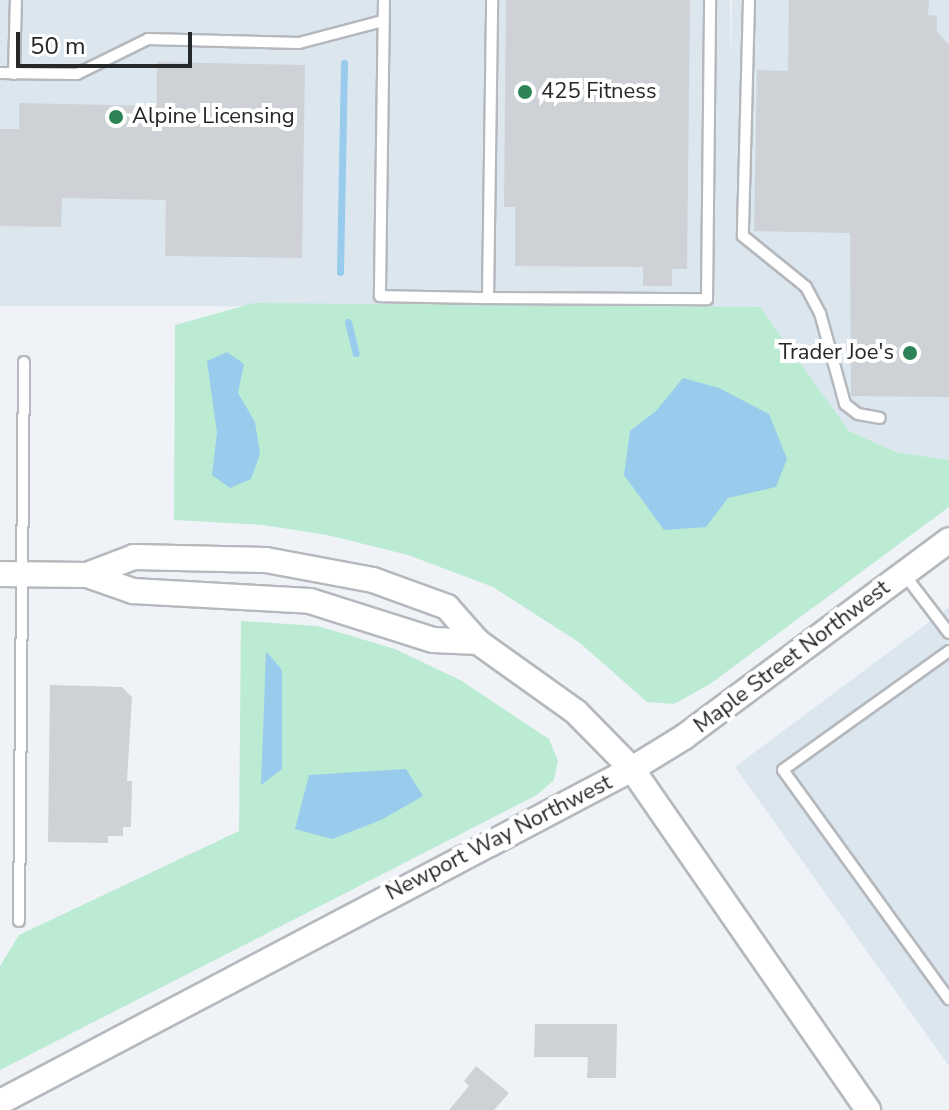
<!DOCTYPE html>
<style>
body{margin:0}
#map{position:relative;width:949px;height:1110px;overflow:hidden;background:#eff3f7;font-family:"Nunito Sans",sans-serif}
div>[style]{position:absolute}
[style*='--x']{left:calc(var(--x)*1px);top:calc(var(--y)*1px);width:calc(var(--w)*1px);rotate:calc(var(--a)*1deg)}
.built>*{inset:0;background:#dbe6ef}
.green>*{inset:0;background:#bcebd4}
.water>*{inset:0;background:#99cbec}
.stream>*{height:7px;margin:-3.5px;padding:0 3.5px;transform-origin:3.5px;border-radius:3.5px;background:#99cbec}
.building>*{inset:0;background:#ced2d6}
.roads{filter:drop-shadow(2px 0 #b5b9bd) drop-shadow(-2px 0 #b5b9bd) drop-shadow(0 2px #b5b9bd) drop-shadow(0 -2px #b5b9bd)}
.service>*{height:10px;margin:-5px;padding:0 5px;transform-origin:5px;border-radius:5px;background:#fff}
.tertiary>*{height:24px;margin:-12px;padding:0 12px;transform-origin:12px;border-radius:12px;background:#fff}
.dots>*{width:22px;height:22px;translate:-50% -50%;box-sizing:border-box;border:4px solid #fff;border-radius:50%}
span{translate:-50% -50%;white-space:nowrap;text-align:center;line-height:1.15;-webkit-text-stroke:8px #fff;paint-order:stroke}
.poi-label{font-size:22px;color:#252728}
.left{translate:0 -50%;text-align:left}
.right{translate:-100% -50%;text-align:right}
.street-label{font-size:22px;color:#252728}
.scale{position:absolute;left:16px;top:32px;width:176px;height:36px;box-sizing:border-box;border:4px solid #252728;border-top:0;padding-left:10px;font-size:24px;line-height:28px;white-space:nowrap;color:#252728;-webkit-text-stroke:6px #fff;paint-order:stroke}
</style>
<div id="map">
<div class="built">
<i style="clip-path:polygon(0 0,730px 0,731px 65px,732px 0,949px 0,949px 460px,896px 452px,849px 431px,760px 307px,0 306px)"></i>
<i style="clip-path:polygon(949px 607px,949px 1066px,735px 767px)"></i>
</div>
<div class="green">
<i style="clip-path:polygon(254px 303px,760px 307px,849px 431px,896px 452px,949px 460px,949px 507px,710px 684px,674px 704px,647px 702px,580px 643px,493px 587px,408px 555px,327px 535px,263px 525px,174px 520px,175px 325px)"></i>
<i style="clip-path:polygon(241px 621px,318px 626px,395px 649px,462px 681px,549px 739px,558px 761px,554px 780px,537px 795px,0 1070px,0 966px,19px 935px,239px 831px)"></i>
</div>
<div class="water">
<i style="clip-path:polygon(227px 352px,244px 364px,238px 393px,255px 422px,260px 454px,251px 479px,230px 488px,212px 475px,217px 433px,207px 361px)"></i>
<i style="clip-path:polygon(683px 378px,719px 388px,769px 414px,787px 459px,776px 487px,728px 498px,706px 527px,664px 530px,624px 475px,630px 431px,656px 411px)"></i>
<i style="clip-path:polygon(266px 651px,282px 670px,282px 769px,261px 785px)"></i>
<i style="clip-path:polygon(406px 769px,423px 796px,381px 820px,332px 839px,295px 829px,309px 775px)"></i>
</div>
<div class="stream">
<i style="--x:340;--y:272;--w:209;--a:-88.9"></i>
<i style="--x:348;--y:322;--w:32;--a:76"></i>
</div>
<div class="building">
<i style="clip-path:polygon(506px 0,690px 0,687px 269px,672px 269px,672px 286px,643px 286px,643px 267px,515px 266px,515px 207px,504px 207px)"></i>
<i style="clip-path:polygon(789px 0,929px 0,928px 15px,937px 16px,937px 32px,949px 45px,949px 397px,851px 396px,850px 233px,754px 231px,757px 70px,788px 71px)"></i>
<i style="clip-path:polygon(157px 62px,305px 65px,302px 258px,165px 256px,166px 200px,62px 198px,61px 227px,0 226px,0 129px,19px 129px,19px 103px,157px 106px)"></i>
<i style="clip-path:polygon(50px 685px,122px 687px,132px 697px,127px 781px,132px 781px,131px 827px,123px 827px,123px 836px,108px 836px,108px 843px,48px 842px)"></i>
<i style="clip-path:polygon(535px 1024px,617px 1024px,616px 1078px,587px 1078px,588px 1057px,534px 1057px)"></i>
<i style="clip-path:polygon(476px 1066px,509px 1093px,494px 1110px,449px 1110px,469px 1086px,464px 1081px)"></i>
</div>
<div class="roads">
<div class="service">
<i style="--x:384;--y:0;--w:296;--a:90.8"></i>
<i style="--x:380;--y:296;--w:108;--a:1.1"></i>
<i style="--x:488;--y:298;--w:298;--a:-89.2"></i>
<i style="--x:749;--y:0;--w:236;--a:91.5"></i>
<i style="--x:743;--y:236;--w:81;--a:39"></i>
<i style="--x:806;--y:287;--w:30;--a:62"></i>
<i style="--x:820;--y:313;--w:94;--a:74.6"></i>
<i style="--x:845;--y:404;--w:16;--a:38"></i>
<i style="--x:858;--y:414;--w:22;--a:10"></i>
<i style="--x:0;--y:73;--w:77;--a:0.7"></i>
<i style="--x:77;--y:74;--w:79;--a:-26.2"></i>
<i style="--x:148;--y:39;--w:151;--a:1.5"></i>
<i style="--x:299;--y:43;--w:87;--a:-14.7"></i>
<i style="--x:14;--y:74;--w:74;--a:-88.5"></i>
<i style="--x:488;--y:298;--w:219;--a:0.3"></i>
<i style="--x:707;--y:299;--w:299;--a:-89.4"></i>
<i style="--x:904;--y:574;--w:74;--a:52.7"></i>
<i style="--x:949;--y:651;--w:204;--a:144.4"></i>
<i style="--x:783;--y:770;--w:283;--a:54.1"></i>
<i style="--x:19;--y:921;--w:559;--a:-89.49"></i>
</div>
<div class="tertiary">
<i style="--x:0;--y:574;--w:87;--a:0.7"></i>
<i style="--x:87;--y:575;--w:49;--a:19.2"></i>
<i style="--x:133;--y:591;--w:177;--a:3.2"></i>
<i style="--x:310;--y:601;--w:129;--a:17.6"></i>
<i style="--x:433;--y:640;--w:45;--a:2.5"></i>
<i style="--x:87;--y:575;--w:50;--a:-21"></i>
<i style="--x:134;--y:557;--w:132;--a:1.3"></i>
<i style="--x:266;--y:560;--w:109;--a:10.6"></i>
<i style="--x:373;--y:580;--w:79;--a:20"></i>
<i style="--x:447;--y:607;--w:47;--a:48.5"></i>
<i style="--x:478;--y:642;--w:120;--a:35.5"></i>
<i style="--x:576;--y:712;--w:80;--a:45.5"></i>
<i style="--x:632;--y:769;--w:415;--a:55.3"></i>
<i style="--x:0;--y:1102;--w:714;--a:-27.78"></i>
<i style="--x:632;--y:769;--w:61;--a:-31.6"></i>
<i style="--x:684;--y:737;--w:330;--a:-36.6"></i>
</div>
</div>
<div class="dots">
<i style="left:525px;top:92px;background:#2d8356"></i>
<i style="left:116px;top:117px;background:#2d8356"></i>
<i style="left:910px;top:353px;background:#2d8356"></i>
</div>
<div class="poi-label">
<span class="left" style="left:541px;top:92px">425 Fitness</span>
<span class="left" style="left:132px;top:117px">Alpine Licensing</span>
<span class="right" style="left:894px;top:353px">Trader Joe's</span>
</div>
<div class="street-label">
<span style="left:792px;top:657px;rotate:-37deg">Maple Street Northwest</span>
<span style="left:499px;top:838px;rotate:-27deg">Newport Way Northwest</span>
</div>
<div class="scale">50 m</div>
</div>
